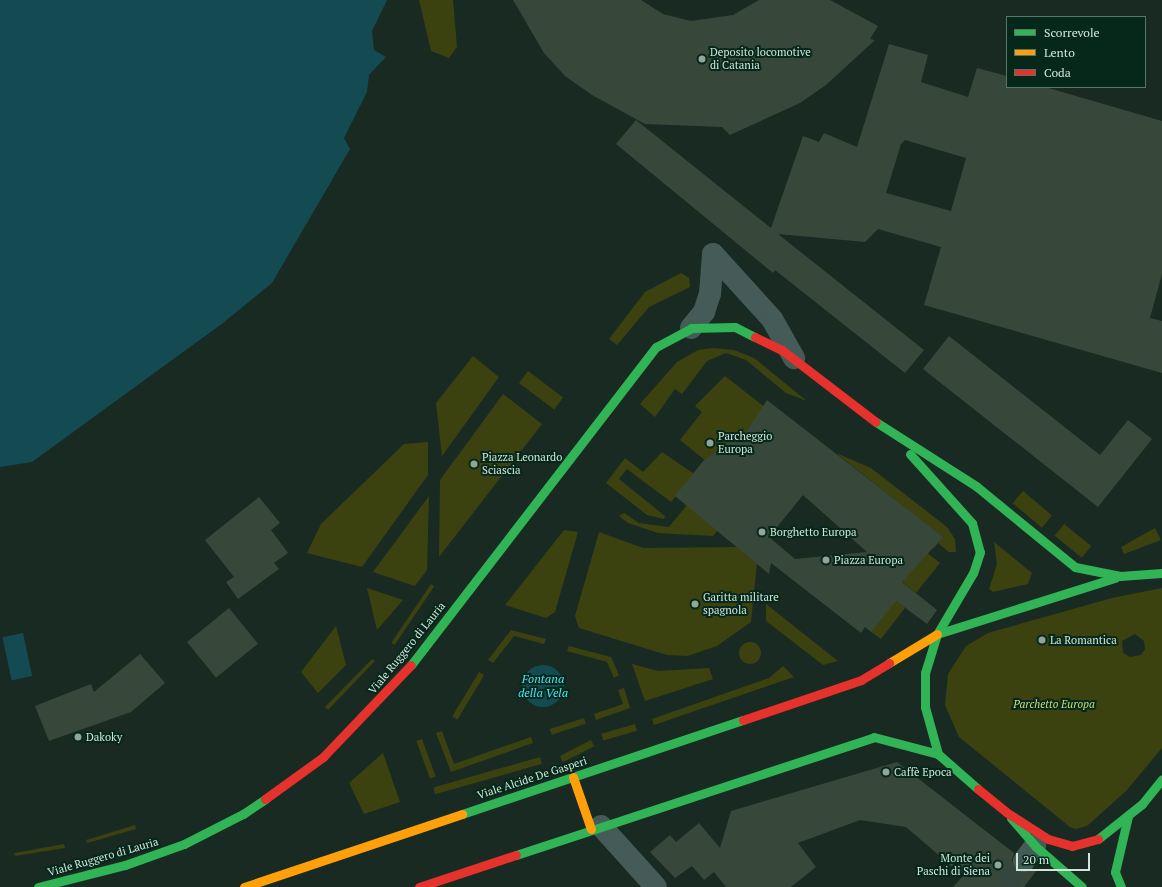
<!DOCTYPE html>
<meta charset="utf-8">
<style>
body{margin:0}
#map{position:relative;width:1162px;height:887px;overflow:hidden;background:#192a23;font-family:"PT Serif",serif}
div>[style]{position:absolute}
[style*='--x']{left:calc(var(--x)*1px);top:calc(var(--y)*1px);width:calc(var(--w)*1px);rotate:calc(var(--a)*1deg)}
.green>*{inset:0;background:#3b420f;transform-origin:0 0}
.round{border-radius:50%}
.water>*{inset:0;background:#144a51;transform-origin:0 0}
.building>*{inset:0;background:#37473a;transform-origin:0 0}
.street-tunnel>*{height:22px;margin-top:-11px;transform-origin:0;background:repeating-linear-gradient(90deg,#35463f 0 22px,transparent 0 33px)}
.street>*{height:22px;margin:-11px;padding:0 11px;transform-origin:11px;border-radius:11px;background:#445b58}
.fast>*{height:9px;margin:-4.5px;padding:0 4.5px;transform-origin:4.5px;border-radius:4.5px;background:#30b455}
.slow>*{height:9px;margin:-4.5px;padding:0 4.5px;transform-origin:4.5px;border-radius:4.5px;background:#ff9f0a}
.jam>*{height:9px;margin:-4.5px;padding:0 4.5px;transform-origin:4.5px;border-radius:4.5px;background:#e5322d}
.dots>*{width:11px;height:11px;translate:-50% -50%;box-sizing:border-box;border:2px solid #06281a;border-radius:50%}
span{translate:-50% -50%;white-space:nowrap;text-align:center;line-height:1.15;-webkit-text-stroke:4px #06281a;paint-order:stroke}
.poi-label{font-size:11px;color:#d3e6dc}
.left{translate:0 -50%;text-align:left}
.right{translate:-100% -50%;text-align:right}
.street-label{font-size:11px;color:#d3e6dc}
.park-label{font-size:11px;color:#d0dd76;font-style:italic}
.water-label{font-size:12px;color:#4ce4fb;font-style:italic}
.legend{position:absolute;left:1006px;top:16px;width:140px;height:72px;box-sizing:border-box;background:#06281a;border:1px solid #587468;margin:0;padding:5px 7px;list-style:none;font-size:12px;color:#d3e6dc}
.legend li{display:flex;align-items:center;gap:8px;height:20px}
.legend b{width:20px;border:1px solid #587468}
.scale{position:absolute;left:1016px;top:853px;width:74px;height:18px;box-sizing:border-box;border:2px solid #d3e6dc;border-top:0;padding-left:5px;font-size:12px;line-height:14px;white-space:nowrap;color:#d3e6dc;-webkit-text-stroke:3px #06281a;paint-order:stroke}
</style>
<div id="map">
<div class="green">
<i style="clip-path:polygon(419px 0,453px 0,457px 47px,449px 58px,431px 51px)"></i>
<i style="clip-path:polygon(681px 273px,689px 278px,690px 287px,649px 307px,617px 345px,609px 339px,645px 292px)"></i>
<i style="clip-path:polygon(713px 348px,734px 350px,754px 358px,807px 401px,786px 393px,746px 360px,726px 353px,707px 361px,682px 394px,675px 389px,655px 417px,640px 404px,677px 362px,698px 350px)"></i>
<i style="clip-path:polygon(473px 356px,499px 377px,442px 456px,436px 403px)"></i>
<i style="left:528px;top:371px;width:44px;height:15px;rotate:37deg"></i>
<i style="clip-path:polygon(725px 376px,938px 543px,942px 537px,836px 453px,871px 468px,947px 527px,955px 539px,956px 552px,949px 552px,938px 543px,934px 548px,909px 527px,782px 473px,706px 461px,680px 440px,702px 412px,695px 406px)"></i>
<i style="clip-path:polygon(503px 394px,542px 424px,439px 557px,440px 480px)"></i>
<i style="clip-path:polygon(428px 442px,428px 475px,362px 567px,307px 553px,321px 524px,404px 444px)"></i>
<i style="clip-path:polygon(662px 452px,706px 482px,680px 491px,671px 502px,627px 469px,619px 479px,665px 516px,664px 519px,647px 515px,606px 483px,625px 458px,643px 472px)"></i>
<i style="left:1023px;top:491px;width:38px;height:16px;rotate:40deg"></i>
<i style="clip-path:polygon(429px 496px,427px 570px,415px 586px,373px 572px)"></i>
<i style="clip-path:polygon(687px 505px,718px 530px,713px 536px,658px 533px,628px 523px,619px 516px,624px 513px,639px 523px,669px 527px)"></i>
<i style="left:1064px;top:524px;width:35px;height:15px;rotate:39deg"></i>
<i style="clip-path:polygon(1155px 528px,1161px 540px,1124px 554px,1121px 547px)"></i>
<i style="clip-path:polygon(564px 530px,578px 532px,555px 612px,546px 618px,505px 605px)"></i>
<i style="clip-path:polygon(599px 532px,643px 548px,740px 547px,757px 563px,751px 622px,717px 646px,687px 656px,667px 655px,579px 628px,575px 616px)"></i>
<i style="clip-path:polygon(912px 541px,940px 563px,916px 593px,899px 579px)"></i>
<i style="clip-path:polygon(994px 542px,1032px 573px,1028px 584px,993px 592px,989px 589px,997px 564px)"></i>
<i style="left:431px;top:584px;width:4px;height:71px;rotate:34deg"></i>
<i style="clip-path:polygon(367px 588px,403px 600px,377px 630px)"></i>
<i style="clip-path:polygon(evenodd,1162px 588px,1162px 748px,1126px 791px,1087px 826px,1076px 829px,1070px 827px,959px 737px,945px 705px,948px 674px,966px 646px,988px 633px,1112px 598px,1162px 588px,1135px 634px,1144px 641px,1145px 649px,1141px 655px,1130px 657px,1123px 653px,1122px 641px,1135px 634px)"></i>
<i style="clip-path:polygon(889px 595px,905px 608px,881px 639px,871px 632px)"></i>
<i style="clip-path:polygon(766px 604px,838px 661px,823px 665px,766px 621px)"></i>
<i style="clip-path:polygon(336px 626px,346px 665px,318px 693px,301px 672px)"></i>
<i style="clip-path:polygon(511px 630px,546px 639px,544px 644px,514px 636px,493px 663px,488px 660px)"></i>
<i class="round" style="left:739px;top:642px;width:22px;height:22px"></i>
<i style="clip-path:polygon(569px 646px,611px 657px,619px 675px,614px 678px,607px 662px,567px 651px)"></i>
<i style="clip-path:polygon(372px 659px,375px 661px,328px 710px,325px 707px)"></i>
<i style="clip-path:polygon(632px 664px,658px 671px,709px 668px,713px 679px,645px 701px)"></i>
<i style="clip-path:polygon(783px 666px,794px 677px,654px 725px,652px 719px,769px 678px)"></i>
<i style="left:479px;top:672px;width:6px;height:52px;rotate:31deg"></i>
<i style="clip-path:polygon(624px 688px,630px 708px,596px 720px,594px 714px,623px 704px,618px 690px)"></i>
<i style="left:584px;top:718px;width:6px;height:36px;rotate:72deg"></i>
<i style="left:635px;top:724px;width:7px;height:35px;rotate:74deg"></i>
<i style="clip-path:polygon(442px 731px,454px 764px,531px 737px,533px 743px,451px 772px,436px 733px)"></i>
<i style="left:422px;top:739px;width:40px;height:6px;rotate:70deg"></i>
<i style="left:591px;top:740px;width:7px;height:35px;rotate:63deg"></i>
<i style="clip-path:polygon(383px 753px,400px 802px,364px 814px,349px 783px)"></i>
<i style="left:540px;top:757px;width:7px;height:111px;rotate:74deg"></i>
<i style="clip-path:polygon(135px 825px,136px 829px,87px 843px,86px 840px)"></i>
<i style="clip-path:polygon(64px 844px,65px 848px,15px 856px,14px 853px)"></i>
</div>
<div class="water">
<i style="clip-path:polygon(0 0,387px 0,372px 31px,374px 50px,386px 57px,369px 75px,367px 92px,344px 138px,350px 149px,272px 283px,223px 323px,32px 462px,0 467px)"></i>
<i style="left:23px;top:633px;width:44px;height:21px;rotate:78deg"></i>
<i class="round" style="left:522px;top:665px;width:42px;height:42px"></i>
</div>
<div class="building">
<i style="clip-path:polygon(513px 0,641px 0,663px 14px,691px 21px,733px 15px,759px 0,830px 0,878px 26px,870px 39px,875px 40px,826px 85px,800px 103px,730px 135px,722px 127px,645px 124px,592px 95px,565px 76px,544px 53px)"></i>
<i style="clip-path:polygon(evenodd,889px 44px,928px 55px,921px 82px,968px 97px,977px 68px,1007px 76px,1007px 87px,1045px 87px,1162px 121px,1162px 274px,1150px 318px,1162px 321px,1162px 373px,924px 305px,941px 247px,878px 229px,865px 242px,778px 234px,924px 350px,905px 373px,775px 270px,773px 273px,616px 144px,636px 120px,771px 228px,803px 136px,819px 142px,824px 133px,857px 147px,889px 44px,905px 140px,966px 158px,951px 211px,886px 193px,901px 144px,905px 140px)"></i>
<i style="clip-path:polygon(949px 336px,1100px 455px,1128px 420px,1152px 439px,1098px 507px,923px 369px)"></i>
<i style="clip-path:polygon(evenodd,767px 400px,943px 537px,902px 582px,937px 610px,927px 624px,896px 601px,871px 632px,865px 627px,861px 633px,771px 563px,769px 574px,675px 496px,704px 460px,733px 439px,739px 443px,767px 400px,803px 495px,867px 552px,795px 559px,769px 537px,803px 495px)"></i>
<i style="clip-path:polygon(259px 497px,280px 523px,271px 530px,288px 553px,274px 563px,279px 569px,238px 599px,226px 582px,234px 577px,205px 540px)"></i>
<i style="left:229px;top:608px;width:46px;height:54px;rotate:51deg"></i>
<i style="clip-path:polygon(140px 654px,165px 683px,131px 712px,49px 741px,35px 706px,91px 684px,94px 692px)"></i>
<i style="clip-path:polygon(897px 762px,1014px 853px,1012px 860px,1016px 871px,1036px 871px,1024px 887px,953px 887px,963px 876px,906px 827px,860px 820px,798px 843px,816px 867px,791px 887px,726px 887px,714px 872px,704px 880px,692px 866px,675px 878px,650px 852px,670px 835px,676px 842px,699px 823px,720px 848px,731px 811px)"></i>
</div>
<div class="street-tunnel">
<i style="--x:1005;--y:887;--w:32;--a:-54"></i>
</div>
<div class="street">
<i style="--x:713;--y:254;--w:88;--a:47.8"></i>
<i style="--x:772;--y:319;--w:45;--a:60.6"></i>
<i style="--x:691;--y:328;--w:21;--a:-51"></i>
<i style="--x:704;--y:312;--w:19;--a:-72"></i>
<i style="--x:710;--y:294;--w:40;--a:-85.7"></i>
<i style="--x:601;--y:826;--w:82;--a:48"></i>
<i style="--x:1024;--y:861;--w:19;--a:-54"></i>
</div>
<div class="fast">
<i style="--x:876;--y:422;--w:119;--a:32.6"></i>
<i style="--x:976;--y:486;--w:128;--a:39.3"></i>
<i style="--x:1075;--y:567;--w:46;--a:11.3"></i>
<i style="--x:1120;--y:576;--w:42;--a:-4.1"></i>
<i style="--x:910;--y:454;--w:93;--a:48.1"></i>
<i style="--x:972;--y:523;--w:30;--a:75"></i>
<i style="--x:980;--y:552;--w:22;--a:108"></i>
<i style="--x:973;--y:573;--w:71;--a:120.5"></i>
<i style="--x:937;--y:634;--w:41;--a:107.1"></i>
<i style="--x:925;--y:673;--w:34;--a:90"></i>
<i style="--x:925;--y:707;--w:49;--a:74.5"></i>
<i style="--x:938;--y:754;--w:53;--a:41.2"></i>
<i style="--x:937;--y:634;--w:187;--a:-17.5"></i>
<i style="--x:411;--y:665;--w:401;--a:-52.4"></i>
<i style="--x:656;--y:347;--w:40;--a:-28"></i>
<i style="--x:691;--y:328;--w:44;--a:-1.3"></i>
<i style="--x:735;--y:327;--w:22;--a:27"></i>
<i style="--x:462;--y:814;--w:296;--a:-18.5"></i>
<i style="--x:1011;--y:818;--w:37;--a:49"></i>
<i style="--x:1035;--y:846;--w:62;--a:41.1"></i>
<i style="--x:1098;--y:839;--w:56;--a:-38.5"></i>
<i style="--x:1142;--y:804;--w:32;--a:-51"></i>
<i style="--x:516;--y:855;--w:377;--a:-18.2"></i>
<i style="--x:874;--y:737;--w:66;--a:14.9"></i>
<i style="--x:38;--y:887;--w:90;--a:-14.2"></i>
<i style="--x:125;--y:865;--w:63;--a:-19.6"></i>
<i style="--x:184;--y:844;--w:66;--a:-27"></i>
<i style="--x:243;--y:814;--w:27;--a:-34"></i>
<i style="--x:1121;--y:887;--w:16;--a:-112"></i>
<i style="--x:1115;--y:872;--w:57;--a:-76.9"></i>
</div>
<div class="slow">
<i style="--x:889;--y:663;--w:56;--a:-31.1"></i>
<i style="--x:573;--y:777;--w:55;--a:70.9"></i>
<i style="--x:244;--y:887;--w:230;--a:-18.5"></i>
</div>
<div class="jam">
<i style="--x:755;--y:337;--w:30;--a:26"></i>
<i style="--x:782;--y:350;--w:118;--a:37.5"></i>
<i style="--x:743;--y:720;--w:125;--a:-18.7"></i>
<i style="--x:861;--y:680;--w:33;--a:-31"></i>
<i style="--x:978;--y:789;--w:36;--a:39"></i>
<i style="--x:1006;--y:812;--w:50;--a:32.7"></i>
<i style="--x:1048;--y:839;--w:25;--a:16"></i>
<i style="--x:1072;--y:846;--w:27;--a:-15"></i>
<i style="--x:265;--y:799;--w:72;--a:-35.9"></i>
<i style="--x:323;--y:757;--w:127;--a:-46.3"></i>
<i style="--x:419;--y:887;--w:102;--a:-18.3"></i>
</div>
<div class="dots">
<i style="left:702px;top:59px;background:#92a49b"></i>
<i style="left:710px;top:443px;background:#92a49b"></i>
<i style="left:474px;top:464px;background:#92a49b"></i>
<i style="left:762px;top:532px;background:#92a49b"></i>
<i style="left:826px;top:560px;background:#92a49b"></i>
<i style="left:695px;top:604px;background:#92a49b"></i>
<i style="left:1042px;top:640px;background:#92a49b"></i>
<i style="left:78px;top:737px;background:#92a49b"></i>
<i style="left:886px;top:772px;background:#92a49b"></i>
<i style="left:998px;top:865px;background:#92a49b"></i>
</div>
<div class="poi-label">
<span class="left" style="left:710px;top:59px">Deposito locomotive<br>di Catania</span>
<span class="left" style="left:718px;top:443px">Parcheggio<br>Europa</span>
<span class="left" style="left:482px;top:464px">Piazza Leonardo<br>Sciascia</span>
<span class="left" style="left:770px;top:532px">Borghetto Europa</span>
<span class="left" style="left:834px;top:560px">Piazza Europa</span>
<span class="left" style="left:703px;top:604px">Garitta militare<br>spagnola</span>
<span class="left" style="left:1050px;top:640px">La Romantica</span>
<span class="left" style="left:86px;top:737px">Dakoky</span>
<span class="left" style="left:894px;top:772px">Caffè Epoca</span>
<span class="right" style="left:990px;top:865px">Monte dei<br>Paschi di Siena</span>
</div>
<div class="street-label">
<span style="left:407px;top:648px;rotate:-51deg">Viale Ruggero di Lauria</span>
<span style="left:532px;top:778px;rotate:-18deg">Viale Alcide De Gasperi</span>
<span style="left:103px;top:857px;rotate:-16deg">Viale Ruggero di Lauria</span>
</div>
<div class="park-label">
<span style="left:1054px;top:704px">Parchetto Europa</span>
</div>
<div class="water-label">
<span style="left:543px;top:686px">Fontana<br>della Vela</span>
</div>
<ul class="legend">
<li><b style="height:5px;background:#30b455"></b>Scorrevole</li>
<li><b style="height:5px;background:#ff9f0a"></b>Lento</li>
<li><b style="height:5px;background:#e5322d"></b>Coda</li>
</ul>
<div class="scale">20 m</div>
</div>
